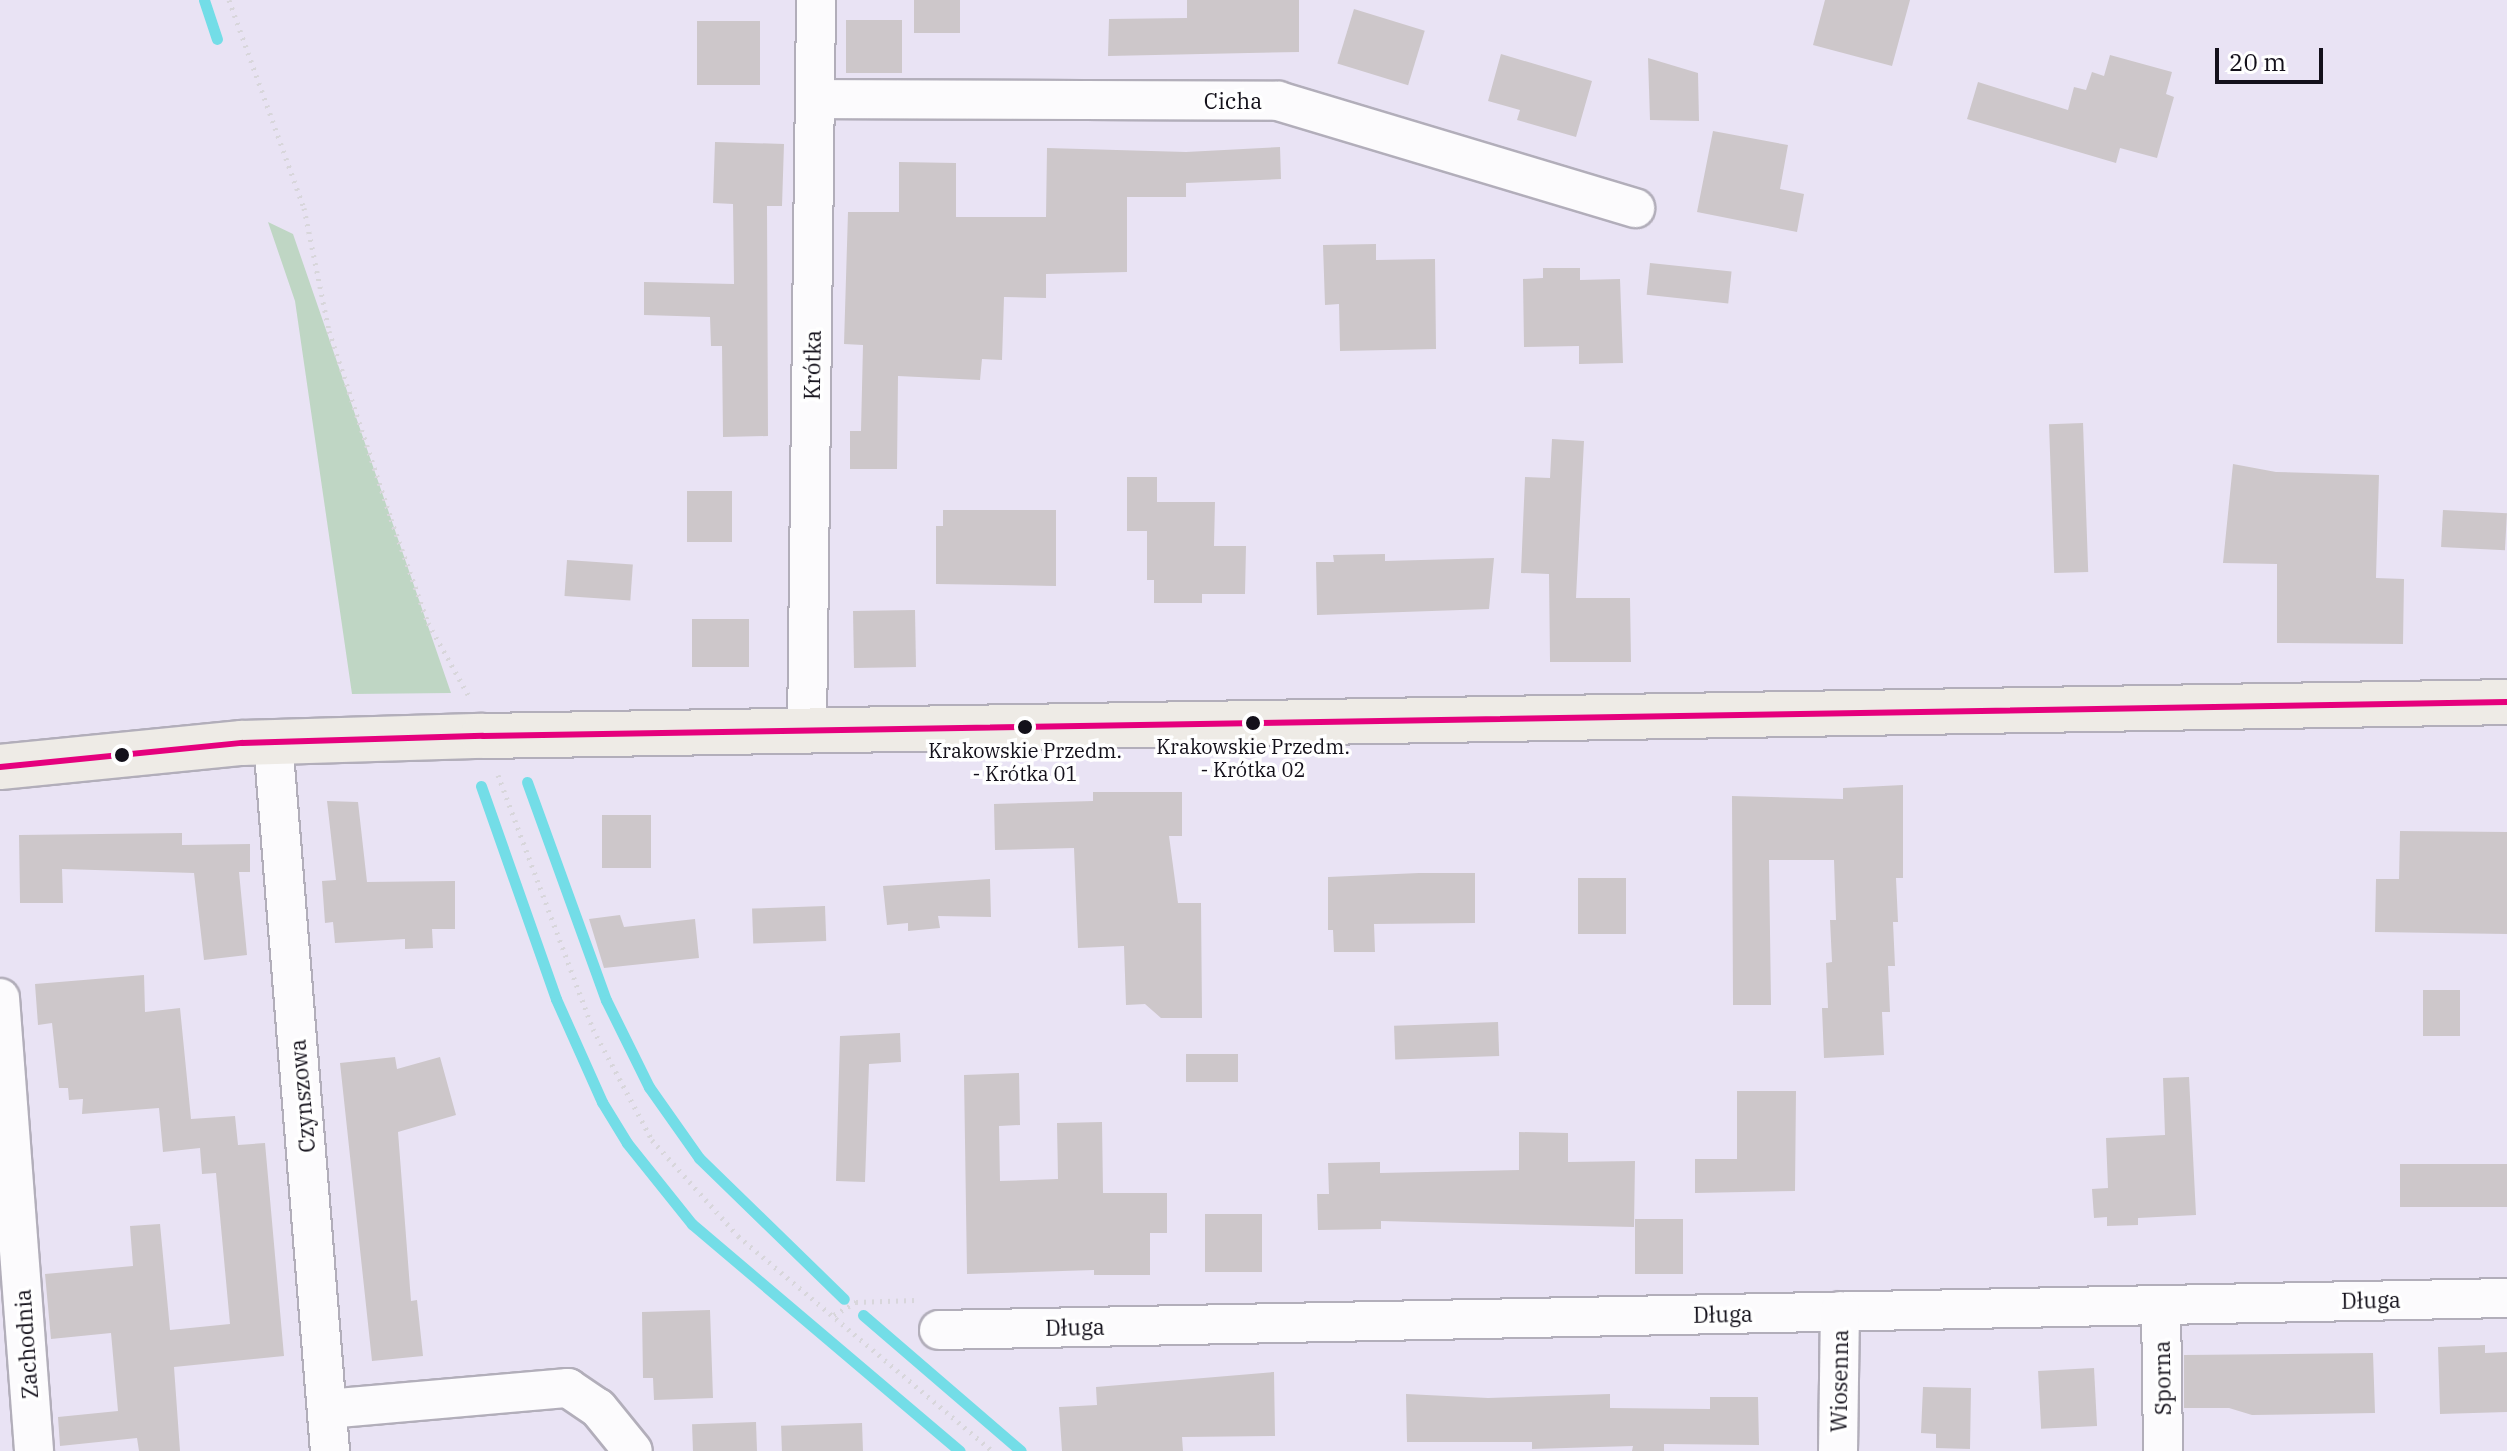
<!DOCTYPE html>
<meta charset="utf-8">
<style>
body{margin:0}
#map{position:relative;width:2507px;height:1451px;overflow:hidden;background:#e9e3f4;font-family:"IBM Plex Serif",serif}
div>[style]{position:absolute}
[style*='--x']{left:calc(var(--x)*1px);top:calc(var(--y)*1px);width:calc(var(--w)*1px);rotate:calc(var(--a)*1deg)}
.green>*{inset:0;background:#bfd6c4}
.stream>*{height:11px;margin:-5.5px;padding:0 5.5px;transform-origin:5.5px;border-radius:5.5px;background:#73dde7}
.building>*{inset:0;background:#cdc7ca;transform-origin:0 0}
.path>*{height:5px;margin-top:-2.5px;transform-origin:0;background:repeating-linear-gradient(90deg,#d8d6db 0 2px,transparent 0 8px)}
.roads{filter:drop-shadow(2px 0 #b2aeba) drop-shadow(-2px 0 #b2aeba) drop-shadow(0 2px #b2aeba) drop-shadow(0 -2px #b2aeba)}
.minor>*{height:38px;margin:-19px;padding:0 19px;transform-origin:19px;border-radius:19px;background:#fcfbfd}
.primary>*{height:44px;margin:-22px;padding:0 22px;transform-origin:22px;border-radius:22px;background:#eeebe6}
.bus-1>*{height:6px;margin:-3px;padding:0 3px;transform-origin:3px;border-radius:3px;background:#e5007d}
.dots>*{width:22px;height:22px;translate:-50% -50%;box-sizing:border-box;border:4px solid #fff;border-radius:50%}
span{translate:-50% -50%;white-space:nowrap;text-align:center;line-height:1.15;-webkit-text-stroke:7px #fff;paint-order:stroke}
.bus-label{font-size:20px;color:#13101a}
.street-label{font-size:22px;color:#13101a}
.scale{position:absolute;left:2215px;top:48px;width:108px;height:36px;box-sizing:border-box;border:4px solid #13101a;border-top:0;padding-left:10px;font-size:24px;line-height:28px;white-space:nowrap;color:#13101a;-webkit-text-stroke:6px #fff;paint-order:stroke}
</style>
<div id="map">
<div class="green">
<i style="clip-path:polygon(268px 222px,293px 234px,451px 693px,352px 694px,295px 301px)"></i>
</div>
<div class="stream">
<i style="--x:204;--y:0;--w:41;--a:71.6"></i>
<i style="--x:527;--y:782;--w:232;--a:70.1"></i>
<i style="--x:606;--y:1000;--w:97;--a:63.7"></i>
<i style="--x:649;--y:1087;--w:87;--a:54.8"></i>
<i style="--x:699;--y:1158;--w:202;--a:44.2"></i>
<i style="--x:481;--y:786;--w:226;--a:70.6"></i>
<i style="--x:556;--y:999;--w:113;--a:65.9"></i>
<i style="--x:602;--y:1102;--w:48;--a:58.6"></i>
<i style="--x:627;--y:1143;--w:104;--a:51.3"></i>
<i style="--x:692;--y:1224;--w:351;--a:40.3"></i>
<i style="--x:863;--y:1315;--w:208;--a:40.7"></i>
</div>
<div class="building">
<i style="left:914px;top:0;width:46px;height:33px"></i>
<i style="clip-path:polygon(1187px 0,1299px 0,1299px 52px,1108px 56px,1109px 19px,1187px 18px)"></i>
<i style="clip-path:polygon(1825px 0,1910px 0,1892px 66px,1813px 45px)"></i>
<i style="left:1354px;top:9px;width:74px;height:57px;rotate:17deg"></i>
<i style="left:846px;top:20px;width:56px;height:53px"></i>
<i style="left:697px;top:21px;width:63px;height:64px"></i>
<i style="clip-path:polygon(1501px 54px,1592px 81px,1576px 137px,1517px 120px,1520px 110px,1488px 101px)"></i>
<i style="clip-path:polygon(2110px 55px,2172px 72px,2166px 94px,2174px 97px,2157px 158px,2120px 148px,2116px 163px,1967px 119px,1978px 82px,2068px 110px,2074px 87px,2086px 90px,2092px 72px,2104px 76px)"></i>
<i style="clip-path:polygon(1648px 58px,1698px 73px,1699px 121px,1650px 120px)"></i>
<i style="clip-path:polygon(1713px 131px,1788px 145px,1780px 189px,1804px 194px,1797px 232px,1697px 212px)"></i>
<i style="clip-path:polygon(715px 142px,784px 144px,782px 206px,767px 206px,768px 436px,723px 437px,722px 346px,711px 346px,710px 317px,644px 315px,644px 282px,734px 284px,733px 204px,713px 203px)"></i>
<i style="clip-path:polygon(1280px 147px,1281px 179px,1186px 183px,1186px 197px,1127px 197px,1127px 272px,1046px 274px,1046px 298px,1004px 297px,1002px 360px,982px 359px,980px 380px,898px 376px,897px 469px,850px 469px,850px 431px,861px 431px,863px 345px,844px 344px,848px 212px,899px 212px,899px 162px,956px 163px,956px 217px,1046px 217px,1047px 148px,1186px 152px)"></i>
<i style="clip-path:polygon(1376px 244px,1376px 260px,1435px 259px,1436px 349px,1340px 351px,1339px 304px,1325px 305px,1323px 245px)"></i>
<i style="left:1650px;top:263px;width:82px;height:32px;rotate:6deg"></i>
<i style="clip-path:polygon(1543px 268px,1580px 268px,1580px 280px,1620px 279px,1623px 363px,1579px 364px,1579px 346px,1524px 347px,1523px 279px,1543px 278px)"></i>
<i style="left:2083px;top:423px;width:149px;height:34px;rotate:88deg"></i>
<i style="clip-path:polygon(1552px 439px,1584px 441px,1576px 598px,1630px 598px,1631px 662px,1550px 662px,1549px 574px,1521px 573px,1525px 477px,1550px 478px)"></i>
<i style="clip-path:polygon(2233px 464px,2276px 472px,2379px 475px,2376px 578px,2404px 579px,2403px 644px,2277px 643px,2277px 564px,2223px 563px)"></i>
<i style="clip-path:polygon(1127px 477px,1157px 477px,1157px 502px,1215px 502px,1214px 546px,1246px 546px,1245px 594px,1202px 594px,1202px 603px,1154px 603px,1154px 580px,1147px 580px,1147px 531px,1127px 531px)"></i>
<i style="left:732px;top:491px;width:51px;height:45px;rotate:90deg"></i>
<i style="clip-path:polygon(943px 510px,1056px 510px,1056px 586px,936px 584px,936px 526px,943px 526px)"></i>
<i style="left:2443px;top:510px;width:64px;height:37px;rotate:3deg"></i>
<i style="clip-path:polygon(1385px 554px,1385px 561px,1494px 558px,1489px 609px,1317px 615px,1316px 562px,1334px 562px,1333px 555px)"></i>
<i style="left:567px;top:560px;width:66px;height:36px;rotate:4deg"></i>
<i style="left:915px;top:610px;width:57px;height:62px;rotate:89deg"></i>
<i style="left:692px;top:619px;width:57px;height:48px"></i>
<i style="clip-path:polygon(1903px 785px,1903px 878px,1896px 878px,1898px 922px,1893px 922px,1895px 966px,1888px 966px,1890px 1012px,1882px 1012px,1884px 1055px,1824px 1058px,1822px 1008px,1828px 1008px,1826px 963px,1832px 962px,1830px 920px,1836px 920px,1834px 860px,1769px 860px,1771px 1005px,1733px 1005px,1732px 796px,1843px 799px,1843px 788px)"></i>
<i style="clip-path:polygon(1093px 792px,1182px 792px,1182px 836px,1169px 836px,1178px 903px,1201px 903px,1202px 1018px,1161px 1018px,1145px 1004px,1126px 1005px,1124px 946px,1078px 948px,1074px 848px,995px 850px,994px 804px,1093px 801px)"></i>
<i style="clip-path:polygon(327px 801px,358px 802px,367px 882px,455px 881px,455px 929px,432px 929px,433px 948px,405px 949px,405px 939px,335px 943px,333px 922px,325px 923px,322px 881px,336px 880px)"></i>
<i style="left:602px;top:815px;width:49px;height:53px"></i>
<i style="clip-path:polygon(2400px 831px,2507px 832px,2507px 934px,2375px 932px,2376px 879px,2399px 879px)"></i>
<i style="clip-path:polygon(182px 833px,182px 845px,250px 844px,250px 872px,239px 872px,247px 955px,204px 960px,194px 873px,62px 869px,63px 903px,20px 903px,19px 835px)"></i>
<i style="clip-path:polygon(1419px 873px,1475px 873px,1475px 923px,1374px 924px,1375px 952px,1334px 952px,1333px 930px,1328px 930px,1328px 877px)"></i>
<i style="left:1578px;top:878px;width:48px;height:56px"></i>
<i style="clip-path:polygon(990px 879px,991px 917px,938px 916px,940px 928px,908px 931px,908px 923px,887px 925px,883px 886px)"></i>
<i style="left:825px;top:906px;width:35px;height:73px;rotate:88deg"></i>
<i style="clip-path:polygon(620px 915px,624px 927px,695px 919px,699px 958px,604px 968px,589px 919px)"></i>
<i style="clip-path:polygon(144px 975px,145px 1012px,180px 1008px,191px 1119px,235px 1116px,238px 1145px,265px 1143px,284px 1356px,174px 1367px,180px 1451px,139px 1451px,137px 1438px,60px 1446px,58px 1417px,118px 1411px,111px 1333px,51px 1339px,45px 1274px,133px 1266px,130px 1226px,160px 1224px,170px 1330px,230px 1324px,216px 1173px,202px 1174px,200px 1148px,163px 1152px,159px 1108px,82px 1114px,83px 1099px,69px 1100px,68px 1088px,59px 1088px,52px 1023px,38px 1025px,35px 984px)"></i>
<i style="left:2423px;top:990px;width:37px;height:46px"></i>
<i style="left:1498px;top:1022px;width:34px;height:104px;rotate:88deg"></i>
<i style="clip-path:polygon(900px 1033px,901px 1062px,869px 1064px,865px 1182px,836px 1181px,840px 1036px)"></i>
<i style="left:1186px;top:1054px;width:52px;height:28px"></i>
<i style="clip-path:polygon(395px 1057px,397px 1069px,440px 1057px,456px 1115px,398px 1132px,411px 1301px,417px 1300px,423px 1356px,372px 1361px,340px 1063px)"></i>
<i style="clip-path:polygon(1019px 1073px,1020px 1125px,999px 1126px,1000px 1181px,1058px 1179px,1057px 1123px,1102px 1122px,1103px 1193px,1167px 1193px,1167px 1233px,1150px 1233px,1150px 1275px,1094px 1275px,1094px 1270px,967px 1274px,964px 1075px)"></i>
<i style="clip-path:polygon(2189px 1077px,2196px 1215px,2138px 1218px,2138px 1225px,2107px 1226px,2107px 1217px,2094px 1218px,2092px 1189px,2108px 1188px,2106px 1138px,2165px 1135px,2163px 1078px)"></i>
<i style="clip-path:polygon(1737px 1091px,1796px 1091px,1795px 1191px,1695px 1193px,1695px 1159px,1737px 1159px)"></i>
<i style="clip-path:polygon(1519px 1132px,1568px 1133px,1568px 1162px,1635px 1161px,1634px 1227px,1381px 1221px,1381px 1229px,1318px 1230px,1317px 1194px,1329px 1194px,1328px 1163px,1380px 1162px,1380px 1173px,1519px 1170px)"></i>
<i style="left:2507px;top:1164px;width:43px;height:107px;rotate:90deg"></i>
<i style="left:1205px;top:1214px;width:57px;height:58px"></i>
<i style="left:1635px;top:1219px;width:48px;height:55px"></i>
<i style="clip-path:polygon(710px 1310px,713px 1398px,654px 1400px,653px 1378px,643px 1378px,642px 1312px)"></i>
<i style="clip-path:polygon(2485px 1345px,2485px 1353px,2507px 1352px,2507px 1412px,2440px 1414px,2438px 1347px)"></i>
<i style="clip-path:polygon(2373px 1353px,2375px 1413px,2252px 1415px,2229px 1408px,2184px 1408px,2184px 1355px)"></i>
<i style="left:2094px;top:1368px;width:58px;height:56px;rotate:87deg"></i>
<i style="clip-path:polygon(1274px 1372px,1275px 1436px,1182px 1437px,1183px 1451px,1062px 1451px,1059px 1407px,1097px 1405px,1096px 1387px)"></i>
<i style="clip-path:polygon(1923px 1387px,1971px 1388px,1970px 1449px,1936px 1448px,1936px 1434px,1921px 1433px)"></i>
<i style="clip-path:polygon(1406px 1394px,1488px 1398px,1610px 1394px,1610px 1408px,1710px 1409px,1710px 1397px,1758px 1397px,1759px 1445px,1664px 1444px,1664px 1451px,1632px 1451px,1633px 1446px,1532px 1449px,1532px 1442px,1407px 1442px)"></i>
<i style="left:756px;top:1422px;width:29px;height:64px;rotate:88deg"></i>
<i style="left:862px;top:1423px;width:28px;height:81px;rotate:88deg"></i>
</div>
<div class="path">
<i style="--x:229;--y:0;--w:221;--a:70.2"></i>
<i style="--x:304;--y:208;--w:126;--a:78.5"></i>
<i style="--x:329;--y:331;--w:198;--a:71.7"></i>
<i style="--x:391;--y:519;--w:110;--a:70.4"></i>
<i style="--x:428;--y:623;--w:86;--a:60.8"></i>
<i style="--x:498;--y:775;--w:271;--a:69.5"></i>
<i style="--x:593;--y:1029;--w:126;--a:62"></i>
<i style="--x:652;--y:1140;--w:129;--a:48.1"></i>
<i style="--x:738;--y:1236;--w:333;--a:40.2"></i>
<i style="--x:834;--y:1315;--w:26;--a:-31"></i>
<i style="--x:856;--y:1302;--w:59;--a:-1.9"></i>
</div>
<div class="roads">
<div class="minor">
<i style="--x:816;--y:99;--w:462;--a:0.2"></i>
<i style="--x:1278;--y:101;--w:373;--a:16.7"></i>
<i style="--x:807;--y:730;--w:730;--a:-89.29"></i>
<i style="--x:273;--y:741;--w:712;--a:85.41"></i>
<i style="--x:0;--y:998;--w:454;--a:85.7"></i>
<i style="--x:2161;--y:1305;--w:146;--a:89.2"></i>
<i style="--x:939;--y:1330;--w:1568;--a:-1.17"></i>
<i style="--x:327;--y:1409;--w:242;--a:-5"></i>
<i style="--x:568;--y:1388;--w:36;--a:34"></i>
<i style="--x:598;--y:1408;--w:55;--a:50.9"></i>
<i style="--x:1838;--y:1451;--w:140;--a:-89.2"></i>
</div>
<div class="primary">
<i style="--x:0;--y:767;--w:243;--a:-5.7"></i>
<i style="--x:242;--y:743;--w:241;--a:-1.7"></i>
<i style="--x:483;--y:736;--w:2024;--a:-0.96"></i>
</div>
</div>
<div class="bus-1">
<i style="--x:0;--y:767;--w:243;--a:-5.7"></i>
<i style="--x:242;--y:743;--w:241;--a:-1.7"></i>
<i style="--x:483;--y:736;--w:2024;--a:-0.96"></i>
</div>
<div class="dots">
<i style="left:1253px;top:723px;background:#13101a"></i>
<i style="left:1025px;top:727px;background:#13101a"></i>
<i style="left:122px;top:755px;background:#13101a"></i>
</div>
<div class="bus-label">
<span style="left:1253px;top:758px">Krakowskie Przedm.<br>- Krótka 02</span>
<span style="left:1025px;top:762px">Krakowskie Przedm.<br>- Krótka 01</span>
</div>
<div class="street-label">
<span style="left:1233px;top:101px">Cicha</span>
<span style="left:812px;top:365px;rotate:-89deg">Krótka</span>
<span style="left:302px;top:1096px;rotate:-95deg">Czynszowa</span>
<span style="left:2371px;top:1300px;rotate:-1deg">Długa</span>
<span style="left:1723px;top:1314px;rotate:-1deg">Długa</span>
<span style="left:1075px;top:1327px;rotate:-1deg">Długa</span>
<span style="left:26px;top:1344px;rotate:-94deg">Zachodnia</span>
<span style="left:2162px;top:1378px;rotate:-91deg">Sporna</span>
<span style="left:1839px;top:1381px;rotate:-89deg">Wiosenna</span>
</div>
<div class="scale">20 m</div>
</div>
